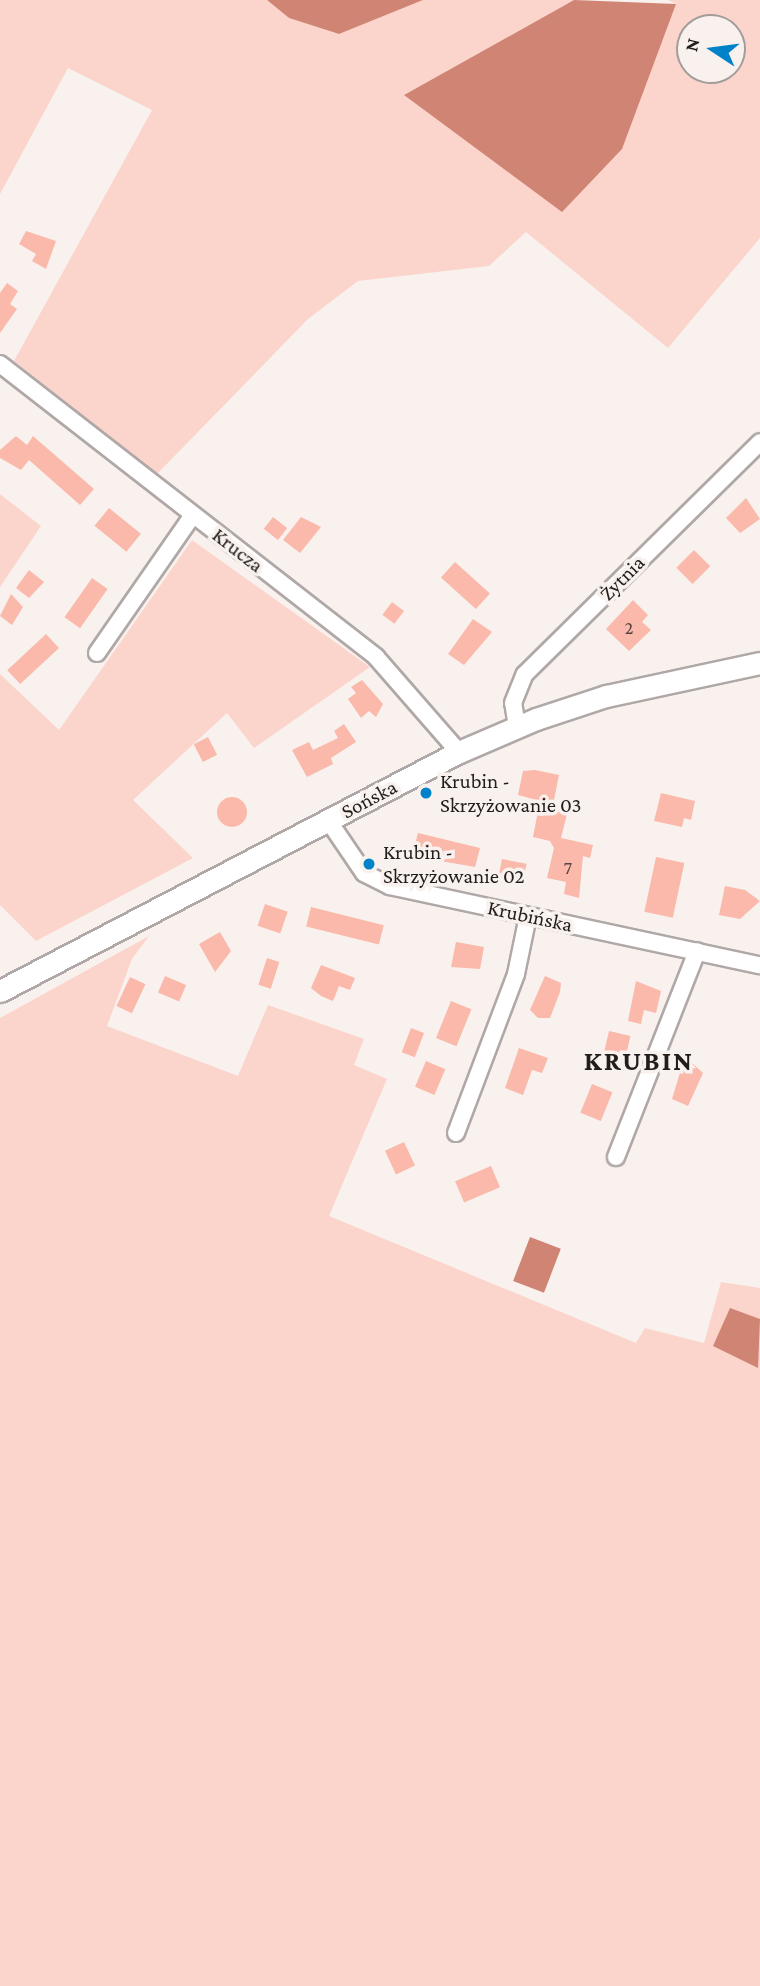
<!DOCTYPE html>
<meta charset="utf-8">
<style>
body{margin:0}
#map{position:relative;width:760px;height:1986px;overflow:hidden;background:#f9f1ee;font-family:"Crimson Pro",serif}
div>[style]{position:absolute}
[style*='--x']{left:calc(var(--x)*1px);top:calc(var(--y)*1px);width:calc(var(--w)*1px);rotate:calc(var(--a)*1deg)}
.green>*{inset:0;background:#fbd5cc}
.water>*{inset:0;background:#d08473;transform-origin:0 0}
.building>*{inset:0;background:#fab9aa;transform-origin:0 0}
.round{border-radius:50%}
.roads{filter:drop-shadow(2px 0 #b0a8a6) drop-shadow(-2px 0 #b0a8a6) drop-shadow(0 2px #b0a8a6) drop-shadow(0 -2px #b0a8a6)}
.minor>*{height:16px;margin:-8px;padding:0 8px;transform-origin:8px;border-radius:8px;background:#fff}
.tertiary>*{height:21px;margin:-10.5px;padding:0 10.5px;transform-origin:10.5px;border-radius:10.5px;background:#fff}
.dots>*{width:19px;height:19px;translate:-50% -50%;box-sizing:border-box;border:4px solid #f9f1ee;border-radius:50%}
span{translate:-50% -50%;white-space:nowrap;text-align:center;line-height:1.15;-webkit-text-stroke:7px #f9f1ee;paint-order:stroke}
.number-label{font-size:18px;color:#564440}
.number-label span{-webkit-text-stroke-width:0}
.street-label{font-size:21px;color:#201d1c}
.poi-label{font-size:21px;color:#201d1c}
.left{translate:0 -50%;text-align:left}
.district-label{font-size:28px;color:#201d1c;font-weight:700;letter-spacing:2px}
.north{position:absolute;left:676px;top:14px;width:70px;height:70px;box-sizing:border-box;background:#f9f1ee;border:2px solid #a29c9a;border-radius:50%;rotate:283deg;font-size:19px;font-weight:700;line-height:28px;text-align:center;color:#201d1c}
.north::after{content:'';display:block;margin:auto;width:24px;height:32px;background:#0082c9;clip-path:polygon(50% 0,100% 100%,50% 72%,0 100%)}
</style>
<div id="map">
<div class="green">
<i style="clip-path:polygon(evenodd,0 0,267px 0,289px 18px,339px 34px,423px 0,574px 0,404px 95px,676px 4px,668px 0,760px 0,760px 238px,668px 348px,526px 232px,489px 266px,358px 281px,308px 319px,157px 474px,14px 361px,152px 110px,68px 68px,0 194px,0 0,690px 28px,732px 28px,732px 70px,690px 70px,690px 28px)"></i>
<i style="clip-path:polygon(0 494px,41px 526px,0 587px)"></i>
<i style="clip-path:polygon(192px 540px,370px 667px,254px 748px,227px 713px,133px 800px,193px 858px,36px 941px,0 905px,0 674px,59px 730px)"></i>
<i style="clip-path:polygon(149px 936px,132px 959px,107px 1026px,238px 1076px,268px 1005px,364px 1039px,354px 1065px,387px 1079px,329px 1216px,636px 1343px,645px 1328px,704px 1343px,721px 1282px,760px 1288px,760px 1986px,0 1986px,0 1018px)"></i>
</div>
<div class="water">
<i style="clip-path:polygon(267px 0,423px 0,339px 34px,289px 18px)"></i>
<i style="clip-path:polygon(574px 0,676px 4px,622px 149px,562px 212px,404px 95px)"></i>
<i style="left:530px;top:1237px;width:33px;height:47px;rotate:21deg"></i>
<i style="clip-path:polygon(730px 1308px,760px 1319px,758px 1368px,713px 1346px)"></i>
</div>
<div class="building">
<i style="clip-path:polygon(26px 231px,56px 241px,46px 269px,32px 261px,36px 254px,19px 244px)"></i>
<i style="clip-path:polygon(7px 283px,18px 291px,10px 304px,17px 309px,0 333px,0 293px)"></i>
<i style="clip-path:polygon(16px 436px,27px 445px,33px 436px,94px 489px,80px 505px,29px 460px,21px 470px,0 458px,0 450px)"></i>
<i style="clip-path:polygon(746px 498px,760px 519px,740px 533px,726px 518px)"></i>
<i style="left:109px;top:508px;width:41px;height:23px;rotate:39deg"></i>
<i style="left:273px;top:517px;width:18px;height:15px;rotate:38deg"></i>
<i style="clip-path:polygon(301px 517px,321px 527px,300px 553px,283px 540px)"></i>
<i style="left:694px;top:550px;width:23px;height:25px;rotate:45deg"></i>
<i style="left:455px;top:562px;width:47px;height:21px;rotate:42deg"></i>
<i style="clip-path:polygon(29px 570px,44px 582px,29px 598px,16px 588px)"></i>
<i style="left:92px;top:578px;width:19px;height:48px;rotate:35deg"></i>
<i style="clip-path:polygon(11px 594px,23px 607px,12px 625px,0 616px)"></i>
<i style="clip-path:polygon(633px 600px,648px 615px,642px 622px,651px 630px,629px 651px,606px 629px)"></i>
<i style="left:392px;top:602px;width:15px;height:16px;rotate:37deg"></i>
<i style="clip-path:polygon(473px 619px,492px 632px,464px 665px,448px 654px)"></i>
<i style="left:46px;top:634px;width:19px;height:53px;rotate:47deg"></i>
<i style="clip-path:polygon(362px 680px,383px 704px,376px 717px,369px 711px,361px 718px,348px 699px,356px 693px,351px 687px)"></i>
<i style="clip-path:polygon(344px 724px,356px 742px,331px 758px,333px 764px,307px 777px,292px 750px,309px 742px,313px 750px,338px 738px,334px 731px)"></i>
<i style="left:208px;top:737px;width:20px;height:16px;rotate:63deg"></i>
<i style="clip-path:polygon(535px 770px,559px 775px,552px 810px,567px 814px,561px 838px,593px 845px,590px 858px,583px 856px,579px 898px,564px 894px,566px 882px,547px 878px,554px 848px,550px 841px,533px 837px,540px 801px,518px 795px,523px 771px)"></i>
<i style="clip-path:polygon(661px 793px,695px 801px,691px 820px,684px 818px,682px 827px,654px 821px)"></i>
<i class="round" style="left:217px;top:797px;width:30px;height:30px"></i>
<i style="clip-path:polygon(418px 833px,480px 848px,475px 867px,412px 856px)"></i>
<i style="left:656px;top:857px;width:29px;height:56px;rotate:12deg"></i>
<i style="left:502px;top:859px;width:25px;height:21px;rotate:11deg"></i>
<i style="clip-path:polygon(725px 886px,745px 890px,760px 901px,740px 919px,719px 915px)"></i>
<i style="left:265px;top:904px;width:24px;height:23px;rotate:19deg"></i>
<i style="left:311px;top:907px;width:75px;height:20px;rotate:14deg"></i>
<i style="clip-path:polygon(220px 932px,231px 951px,215px 972px,199px 944px)"></i>
<i style="clip-path:polygon(456px 942px,484px 947px,480px 969px,451px 967px)"></i>
<i style="left:267px;top:958px;width:13px;height:28px;rotate:18deg"></i>
<i style="clip-path:polygon(321px 965px,355px 978px,350px 990px,339px 986px,333px 1001px,321px 996px,311px 988px)"></i>
<i style="left:165px;top:976px;width:23px;height:18px;rotate:23deg"></i>
<i style="clip-path:polygon(545px 976px,561px 983px,560px 992px,550px 1018px,538px 1018px,530px 1010px)"></i>
<i style="left:130px;top:977px;width:17px;height:32px;rotate:25deg"></i>
<i style="clip-path:polygon(636px 981px,661px 991px,656px 1013px,644px 1010px,641px 1024px,628px 1021px)"></i>
<i style="left:451px;top:1001px;width:22px;height:40px;rotate:22deg"></i>
<i style="left:411px;top:1028px;width:14px;height:26px;rotate:21deg"></i>
<i style="left:609px;top:1031px;width:22px;height:25px;rotate:13deg"></i>
<i style="clip-path:polygon(519px 1048px,548px 1058px,542px 1073px,532px 1070px,523px 1095px,505px 1088px)"></i>
<i style="left:426px;top:1061px;width:21px;height:28px;rotate:23deg"></i>
<i style="clip-path:polygon(692px 1063px,703px 1073px,688px 1106px,672px 1099px,682px 1066px)"></i>
<i style="left:592px;top:1084px;width:22px;height:31px;rotate:22deg"></i>
<i style="left:404px;top:1142px;width:26px;height:21px;rotate:65deg"></i>
<i style="left:491px;top:1166px;width:23px;height:39px;rotate:67deg"></i>
</div>
<div class="roads">
<div class="minor">
<i style="--x:0;--y:364;--w:477;--a:37.9"></i>
<i style="--x:376;--y:657;--w:126;--a:48.9"></i>
<i style="--x:97;--y:653;--w:168;--a:-55.2"></i>
<i style="--x:517;--y:727;--w:24;--a:-99"></i>
<i style="--x:513;--y:703;--w:31;--a:-68"></i>
<i style="--x:525;--y:674;--w:330;--a:-44.6"></i>
<i style="--x:328;--y:820;--w:64;--a:55.8"></i>
<i style="--x:364;--y:873;--w:29;--a:27"></i>
<i style="--x:390;--y:886;--w:378;--a:12.1"></i>
<i style="--x:456;--y:1133;--w:170;--a:-69.3"></i>
<i style="--x:516;--y:974;--w:59;--a:-78.3"></i>
<i style="--x:616;--y:1157;--w:221;--a:-68.5"></i>
</div>
<div class="tertiary">
<i style="--x:0;--y:991;--w:517;--a:-27.51"></i>
<i style="--x:459;--y:752;--w:84;--a:-23.2"></i>
<i style="--x:536;--y:719;--w:74;--a:-18.2"></i>
<i style="--x:606;--y:696;--w:157;--a:-12.1"></i>
</div>
</div>
<div class="dots">
<i style="left:426px;top:793px;background:#0082c9"></i>
<i style="left:369px;top:864px;background:#0082c9"></i>
</div>
<div class="number-label">
<span style="left:629px;top:628px">2</span>
<span style="left:568px;top:868px">7</span>
</div>
<div class="street-label">
<span style="left:238px;top:550px;rotate:38deg">Krucza</span>
<span style="left:622px;top:578px;rotate:-45deg">Żytnia</span>
<span style="left:369px;top:799px;rotate:-28deg">Sońska</span>
<span style="left:530px;top:916px;rotate:12deg">Krubińska</span>
</div>
<div class="poi-label">
<span class="left" style="left:440px;top:793px">Krubin -<br>Skrzyżowanie 03</span>
<span class="left" style="left:383px;top:864px">Krubin -<br>Skrzyżowanie 02</span>
</div>
<div class="district-label">
<span style="left:639px;top:1061px">KRUBIN</span>
</div>
<div class="north">N</div>
</div>
